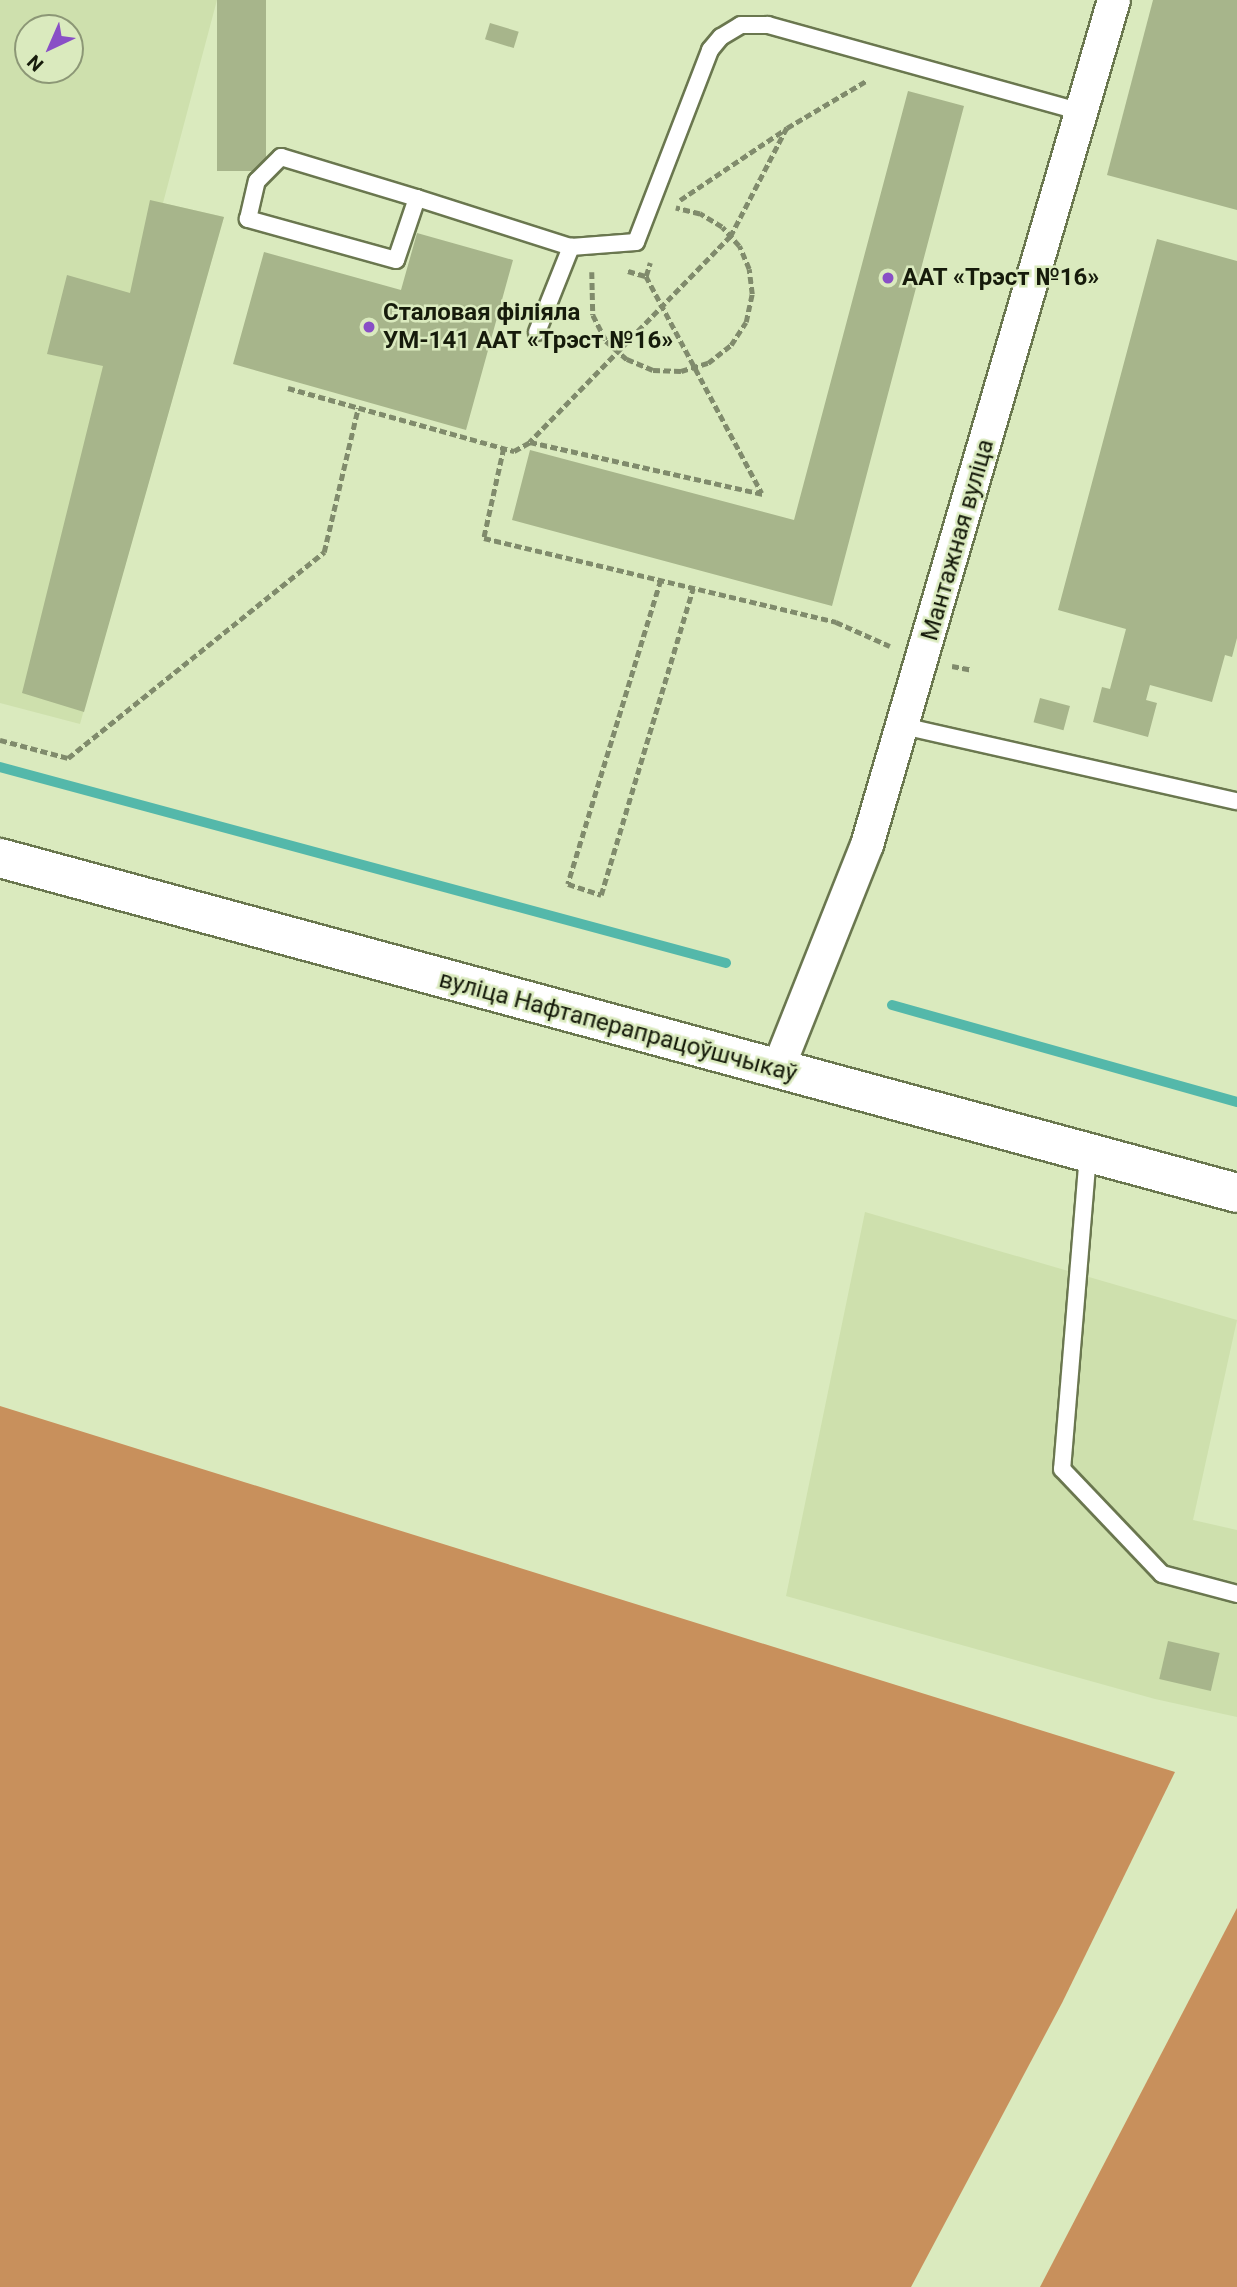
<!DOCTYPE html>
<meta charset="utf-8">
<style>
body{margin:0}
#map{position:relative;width:1237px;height:2287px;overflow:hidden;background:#daeabe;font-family:Roboto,sans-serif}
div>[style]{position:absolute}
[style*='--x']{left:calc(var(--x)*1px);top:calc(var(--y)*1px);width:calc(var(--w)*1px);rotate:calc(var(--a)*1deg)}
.built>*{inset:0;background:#cee0ad}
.forest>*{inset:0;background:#c8905c}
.stream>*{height:10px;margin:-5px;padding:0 5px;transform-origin:5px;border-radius:5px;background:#54b8aa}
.building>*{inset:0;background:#a7b58b;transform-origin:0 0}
.path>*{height:4.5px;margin-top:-2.25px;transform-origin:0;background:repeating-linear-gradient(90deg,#808b6c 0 7px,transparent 0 10.5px)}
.roads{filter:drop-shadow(2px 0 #6a774f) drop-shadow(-2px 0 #6a774f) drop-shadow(0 2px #6a774f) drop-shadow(0 -2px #6a774f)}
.lane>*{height:16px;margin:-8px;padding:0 8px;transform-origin:8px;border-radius:8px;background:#fff}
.street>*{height:32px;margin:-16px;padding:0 16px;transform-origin:16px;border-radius:16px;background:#fff}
.secondary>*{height:38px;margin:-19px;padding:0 19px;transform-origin:19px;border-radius:19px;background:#fff}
.dots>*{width:19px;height:19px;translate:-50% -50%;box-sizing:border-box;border:4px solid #daeabe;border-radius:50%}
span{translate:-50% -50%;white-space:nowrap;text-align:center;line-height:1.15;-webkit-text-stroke:5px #daeabe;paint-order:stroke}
.poi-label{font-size:24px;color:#161b0b;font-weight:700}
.left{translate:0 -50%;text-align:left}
.street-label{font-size:24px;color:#161b0b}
.north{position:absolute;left:14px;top:14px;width:70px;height:70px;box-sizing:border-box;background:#daeabe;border:2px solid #8c9776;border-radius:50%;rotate:224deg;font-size:19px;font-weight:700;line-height:28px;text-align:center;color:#161b0b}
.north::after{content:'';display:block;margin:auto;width:24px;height:32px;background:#894fc6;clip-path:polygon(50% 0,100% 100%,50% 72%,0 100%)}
</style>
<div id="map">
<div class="built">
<i style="clip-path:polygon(evenodd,0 0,217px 0,163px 203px,224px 217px,80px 724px,0 703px,0 0,28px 28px,70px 28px,70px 70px,28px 70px,28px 28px)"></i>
<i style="clip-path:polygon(865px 1212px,1237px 1320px,1193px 1520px,1237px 1530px,1237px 1717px,1155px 1699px,786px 1596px)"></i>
</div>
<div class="forest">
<i style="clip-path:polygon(0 1406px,1175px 1772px,1062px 2003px,911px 2287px,0 2287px)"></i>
<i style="clip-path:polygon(1237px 1908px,1237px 2287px,1040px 2287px)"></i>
</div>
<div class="stream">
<i style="--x:0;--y:767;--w:752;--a:15.11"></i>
<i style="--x:892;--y:1005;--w:358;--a:15.7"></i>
</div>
<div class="building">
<i style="left:217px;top:0;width:49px;height:171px"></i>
<i style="clip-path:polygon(1153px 0,1237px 0,1237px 210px,1107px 175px)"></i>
<i style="left:490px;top:23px;width:30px;height:17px;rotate:17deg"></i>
<i style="clip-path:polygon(908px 91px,964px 106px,832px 606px,512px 520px,530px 450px,794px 520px)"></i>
<i style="clip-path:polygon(150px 200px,224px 217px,84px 712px,22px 693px,103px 366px,47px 354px,67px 275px,130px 293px)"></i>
<i style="clip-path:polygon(417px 233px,513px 260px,466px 430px,233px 364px,264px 252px,401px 290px)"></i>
<i style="clip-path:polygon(1157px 239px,1237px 261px,1237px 638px,1232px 657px,1225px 655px,1212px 702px,1150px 685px,1146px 700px,1157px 703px,1148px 737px,1093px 722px,1102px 687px,1110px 689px,1126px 629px,1058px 610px)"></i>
<i style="left:1040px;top:698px;width:31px;height:25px;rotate:15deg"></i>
<i style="left:1168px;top:1641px;width:53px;height:39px;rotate:13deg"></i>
</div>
<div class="path">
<i style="--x:787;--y:128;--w:94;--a:-30.7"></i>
<i style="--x:680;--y:200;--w:129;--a:-33.9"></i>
<i style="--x:787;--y:128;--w:122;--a:117.4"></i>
<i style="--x:731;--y:236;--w:288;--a:134.3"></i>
<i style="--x:530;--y:442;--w:239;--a:12.6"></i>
<i style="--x:628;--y:271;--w:19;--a:16"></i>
<i style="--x:646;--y:276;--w:14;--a:-73"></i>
<i style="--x:592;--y:272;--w:43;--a:88.7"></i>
<i style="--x:593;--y:315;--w:29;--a:63"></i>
<i style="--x:606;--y:341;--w:28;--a:41"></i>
<i style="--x:627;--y:359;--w:28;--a:23"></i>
<i style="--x:653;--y:370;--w:28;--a:2"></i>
<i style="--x:681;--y:371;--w:28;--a:-17"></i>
<i style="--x:708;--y:363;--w:29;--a:-38"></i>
<i style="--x:731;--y:345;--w:27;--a:-57"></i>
<i style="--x:746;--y:322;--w:29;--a:-78"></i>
<i style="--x:752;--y:294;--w:25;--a:-97"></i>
<i style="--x:749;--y:269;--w:25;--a:-113"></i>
<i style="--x:739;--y:246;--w:25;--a:-132"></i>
<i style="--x:722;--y:227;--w:26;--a:-149"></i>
<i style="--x:700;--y:214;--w:25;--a:-166"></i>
<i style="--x:646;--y:276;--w:246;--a:61.9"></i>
<i style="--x:288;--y:388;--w:235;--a:15.6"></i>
<i style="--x:514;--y:451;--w:18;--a:-29"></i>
<i style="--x:504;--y:448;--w:92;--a:102.5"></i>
<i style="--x:484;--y:538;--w:362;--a:13.4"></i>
<i style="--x:836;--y:622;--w:59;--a:24"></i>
<i style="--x:661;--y:580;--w:318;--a:107"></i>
<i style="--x:568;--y:884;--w:35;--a:18"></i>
<i style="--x:601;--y:895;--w:320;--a:-73.3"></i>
<i style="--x:952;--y:666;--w:20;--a:11"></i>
<i style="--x:0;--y:740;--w:70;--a:14.8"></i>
<i style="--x:68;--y:758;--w:329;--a:-38.8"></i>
<i style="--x:324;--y:552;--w:148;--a:-76.7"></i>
</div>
<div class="roads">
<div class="lane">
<i style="--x:281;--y:157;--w:142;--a:16.8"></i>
<i style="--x:417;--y:198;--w:65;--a:108.7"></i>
<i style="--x:396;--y:260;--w:154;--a:-164.5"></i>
<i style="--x:248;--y:219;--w:39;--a:-77"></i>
<i style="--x:257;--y:181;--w:34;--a:-45"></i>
<i style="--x:417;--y:198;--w:162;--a:17.7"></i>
<i style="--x:571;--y:247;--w:65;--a:-4.4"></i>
<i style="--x:636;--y:242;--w:206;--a:-68.9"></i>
<i style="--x:710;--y:50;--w:17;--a:-50"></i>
<i style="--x:721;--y:37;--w:23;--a:-31"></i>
<i style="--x:741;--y:25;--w:27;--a:0"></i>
<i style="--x:768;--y:25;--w:326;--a:15.5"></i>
<i style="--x:537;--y:332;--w:92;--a:-68.2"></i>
<i style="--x:903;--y:726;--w:342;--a:12.7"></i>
<i style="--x:1088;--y:1154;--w:316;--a:94.7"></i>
<i style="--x:1062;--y:1469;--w:145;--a:46.4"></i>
<i style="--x:1162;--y:1574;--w:78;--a:14.9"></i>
</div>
<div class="street">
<i style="--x:777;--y:1071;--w:243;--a:-68.3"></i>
<i style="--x:867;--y:845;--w:880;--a:-73.71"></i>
</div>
<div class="secondary">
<i style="--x:0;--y:858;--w:1282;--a:15.15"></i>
</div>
</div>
<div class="dots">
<i style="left:888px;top:278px;background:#894fc6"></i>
<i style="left:369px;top:327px;background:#894fc6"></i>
</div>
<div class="poi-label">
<span class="left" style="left:902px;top:278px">ААТ «Трэст №16»</span>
<span class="left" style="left:383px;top:327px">Сталовая філіяла<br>УМ-141 ААТ «Трэст №16»</span>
</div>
<div class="street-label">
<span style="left:958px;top:540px;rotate:-74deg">Мантажная вуліца</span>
<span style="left:618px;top:1027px;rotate:15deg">вуліца Нафтаперапрацоўшчыкаў</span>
</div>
<div class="north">N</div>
</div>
